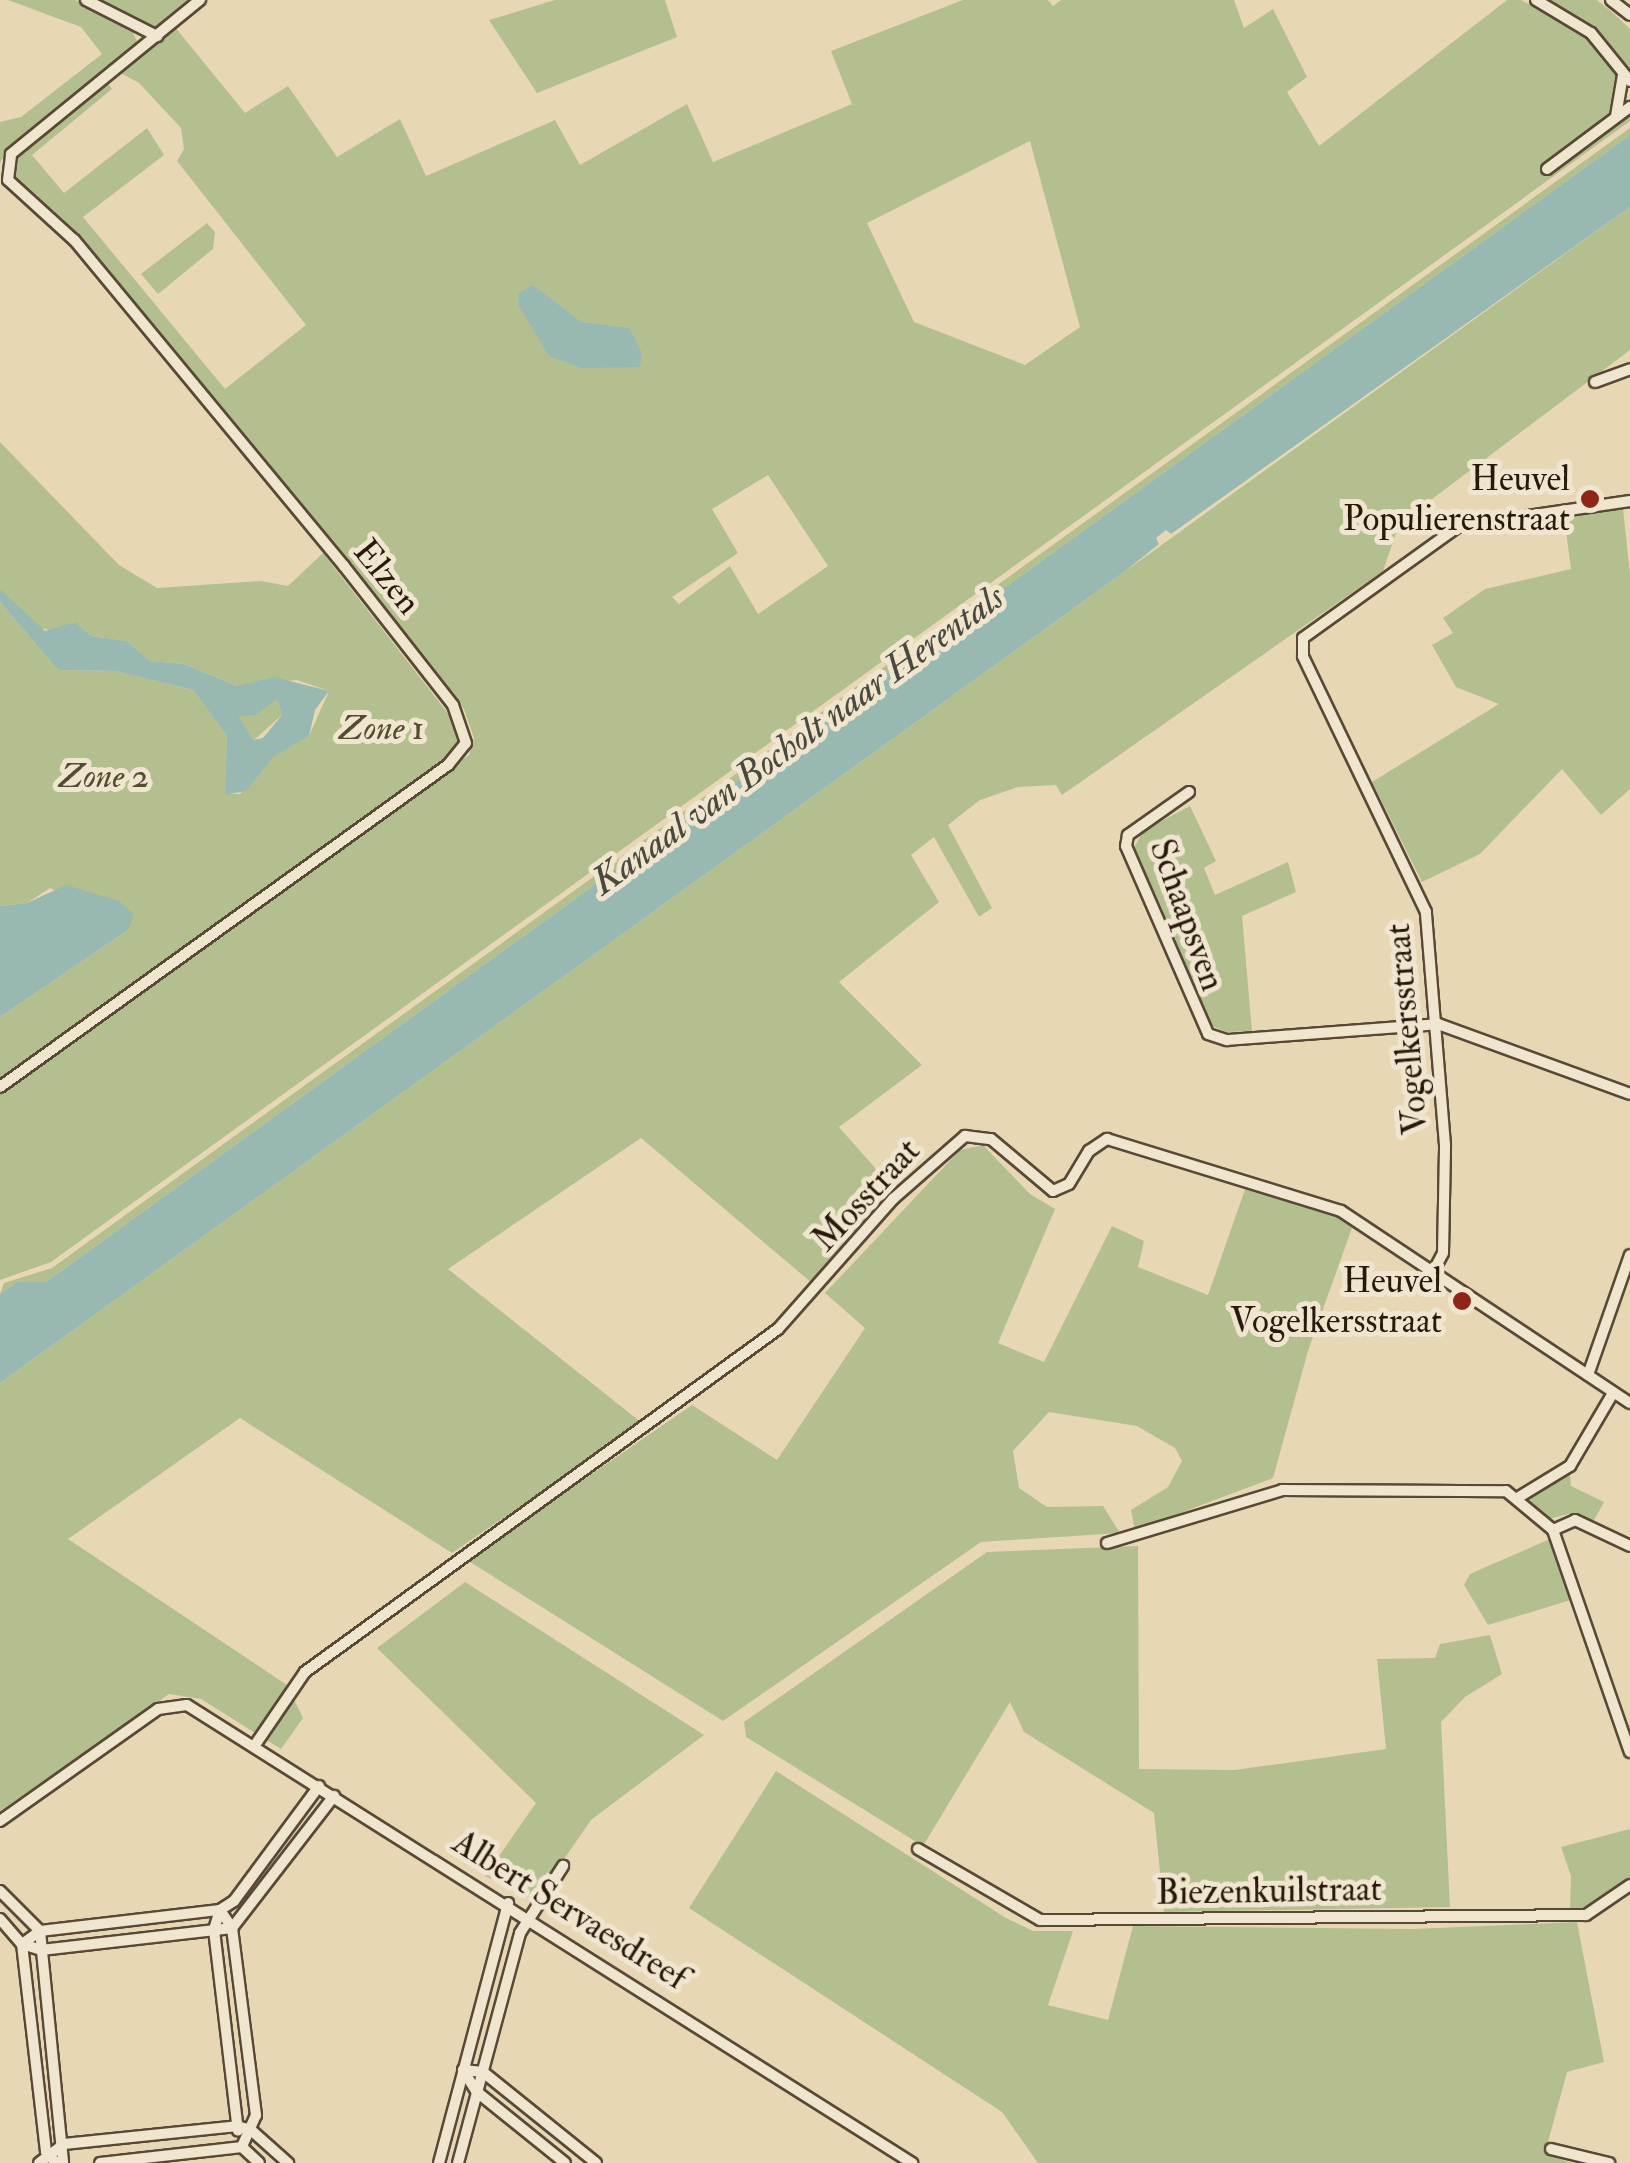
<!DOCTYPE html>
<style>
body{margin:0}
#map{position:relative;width:1630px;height:2163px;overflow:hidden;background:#e8d7b5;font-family:"IM FELL Double Pica",serif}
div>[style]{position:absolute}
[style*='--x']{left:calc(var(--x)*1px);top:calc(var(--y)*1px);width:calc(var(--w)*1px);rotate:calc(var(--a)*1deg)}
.green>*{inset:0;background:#b4bf8f}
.water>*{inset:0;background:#97b9b1}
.roads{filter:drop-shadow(2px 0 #584936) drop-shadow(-2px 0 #584936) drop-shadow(0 2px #584936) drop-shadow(0 -2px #584936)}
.minor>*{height:10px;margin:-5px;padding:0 5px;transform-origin:5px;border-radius:5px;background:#f0e5cf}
.dots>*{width:28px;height:28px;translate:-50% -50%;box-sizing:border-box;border:5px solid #f0e5cf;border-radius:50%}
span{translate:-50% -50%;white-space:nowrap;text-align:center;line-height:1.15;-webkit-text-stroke:10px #f0e5cf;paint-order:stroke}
.poi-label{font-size:35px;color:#281a0b}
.right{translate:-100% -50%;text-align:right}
.street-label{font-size:35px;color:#281a0b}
.park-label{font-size:35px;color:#524c33;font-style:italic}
.water-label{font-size:38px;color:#494a3d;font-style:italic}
</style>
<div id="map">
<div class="green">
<i style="clip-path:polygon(8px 0,75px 0,132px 30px,138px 44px,8px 149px,0 163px,0 122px,21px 117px,102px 54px,81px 27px)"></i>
<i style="clip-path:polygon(97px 0,193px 0,156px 30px)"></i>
<i style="clip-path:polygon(555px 0,665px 0,677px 37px,537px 93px,489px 20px)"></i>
<i style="clip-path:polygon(evenodd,963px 0,1048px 0,1053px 6px,1061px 0,1234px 0,1244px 28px,1273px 9px,1307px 77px,1287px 92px,1319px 146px,1507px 0,1521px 0,1581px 32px,1618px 76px,1607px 120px,1543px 166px,1547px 174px,1630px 114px,1630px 121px,51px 1262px,0 1280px,0 1094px,469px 755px,474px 738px,464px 709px,318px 525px,70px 226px,14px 178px,10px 165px,107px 82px,112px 89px,32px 155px,64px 193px,147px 128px,164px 155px,83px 217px,225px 389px,306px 325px,177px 161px,184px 149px,181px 128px,139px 83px,119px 72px,175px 27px,245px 113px,288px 86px,337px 157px,400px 119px,426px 176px,555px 120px,580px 165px,687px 104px,713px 162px,852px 104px,831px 51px,963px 0,1030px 141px,1080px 327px,1025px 365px,914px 322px,867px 223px,1030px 141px,963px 0,768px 475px,828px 566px,758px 614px,730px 566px,679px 604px,672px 597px,738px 553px,712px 509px,768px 475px)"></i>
<i style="clip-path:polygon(1547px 0,1597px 0,1613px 13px,1630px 29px,1630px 73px,1586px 23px)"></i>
<i style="clip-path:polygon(1630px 128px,1630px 135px,46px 1282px,17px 1282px,0 1294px,4px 1283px,52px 1268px)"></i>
<i style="clip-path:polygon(1630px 207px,1630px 350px,1399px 524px,1383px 571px,1062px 795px,1056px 785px,1018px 787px,980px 800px,948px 825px,992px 908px,979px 917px,934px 837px,911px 855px,939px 902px,839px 982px,922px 1065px,839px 1127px,891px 1186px,813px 1284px,641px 1138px,448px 1269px,642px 1423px,452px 1553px,240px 1418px,68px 1539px,287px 1685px,303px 1718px,281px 1749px,201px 1699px,169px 1694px,0 1811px,0 1383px)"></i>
<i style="clip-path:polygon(207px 223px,215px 232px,213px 249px,158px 294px,141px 274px)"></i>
<i style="clip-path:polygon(0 442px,119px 565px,157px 588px,261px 581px,288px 586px,323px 553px,461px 730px,460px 746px,446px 759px,0 1081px,0 1017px,128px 930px,50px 888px,27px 903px,0 906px,0 602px,58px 670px,117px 671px,193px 690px,227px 736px,226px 794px,240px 794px,272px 757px,309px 736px,329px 691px,297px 680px,237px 686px,184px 664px,150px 661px,127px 641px,91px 636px,74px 622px,54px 631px,35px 627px,0 589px)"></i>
<i style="clip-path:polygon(1623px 509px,1630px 574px,1630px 789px,1601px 815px,1562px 769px,1480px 854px,1422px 882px,1372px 782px,1499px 704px,1456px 687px,1432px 645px,1453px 633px,1443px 618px,1485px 589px,1571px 569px,1564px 516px)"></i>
<i style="clip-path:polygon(277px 698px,282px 715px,253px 741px,239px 716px)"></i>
<i style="clip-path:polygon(1190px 806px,1216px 861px,1204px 868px,1215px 895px,1288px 862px,1296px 892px,1242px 916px,1252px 1031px,1226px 1032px,1206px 1023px,1134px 848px,1143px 831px)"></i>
<i style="clip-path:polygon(983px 1145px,1030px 1194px,1055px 1209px,998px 1343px,1044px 1362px,1112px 1226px,1144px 1241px,1138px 1267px,1208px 1295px,1247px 1184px,1345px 1219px,1352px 1228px,1308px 1351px,1273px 1478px,1135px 1530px,1131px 1510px,1168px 1487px,1182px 1461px,1175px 1448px,1137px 1426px,1049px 1412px,1013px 1451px,1019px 1488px,1047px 1507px,1103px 1506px,1120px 1533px,981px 1542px,723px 1721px,467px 1560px,692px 1405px,777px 1460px,865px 1328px,825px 1293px,960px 1150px)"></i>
<i style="clip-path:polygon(1570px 1475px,1571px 1486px,1604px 1502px,1593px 1522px,1572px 1513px,1545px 1520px,1530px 1507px,1529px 1494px)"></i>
<i style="clip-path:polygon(1550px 1539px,1571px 1600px,1488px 1625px,1464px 1585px,1470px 1574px)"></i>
<i style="clip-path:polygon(1138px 1546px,1139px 1769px,1235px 1770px,1386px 1749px,1377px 1659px,1435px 1658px,1440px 1644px,1490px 1635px,1502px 1674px,1465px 1697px,1441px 1722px,1450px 1907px,1164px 1912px,1154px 1813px,1024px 1732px,1010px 1702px,923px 1846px,746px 1737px,744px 1722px,987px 1552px)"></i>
<i style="clip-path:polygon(465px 1582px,704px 1735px,591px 1820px,535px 1901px,485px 1876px,536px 1803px,377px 1648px)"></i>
<i style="clip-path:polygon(776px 1771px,1006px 1918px,1033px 1931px,1073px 1931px,1048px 2005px,1108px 2020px,1133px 1926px,1413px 1929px,1577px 1922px,1604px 2062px,1567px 2072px,1545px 2153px,1571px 2163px,1038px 2163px,1002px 2112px,689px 1908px)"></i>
<i style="clip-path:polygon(1630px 1829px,1630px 1880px,1592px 1907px,1570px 1910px,1571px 1876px,1561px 1847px)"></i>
</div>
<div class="water">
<i style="clip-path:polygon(1630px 135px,1630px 207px,1171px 534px,1166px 530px,1156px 538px,1159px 544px,1124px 572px,0 1383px,0 1294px,17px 1282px,46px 1282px)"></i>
<i style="clip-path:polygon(533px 285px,581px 322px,629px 328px,642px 353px,640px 367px,581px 368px,549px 356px,518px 304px,519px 293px)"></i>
<i style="clip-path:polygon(evenodd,0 589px,45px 631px,75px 622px,91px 636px,127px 641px,150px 661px,184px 664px,237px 686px,274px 677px,329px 691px,315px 710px,309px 736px,273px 757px,246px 791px,225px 795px,227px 736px,193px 690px,116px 671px,58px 670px,0 602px,0 589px,277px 699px,282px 715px,263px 738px,253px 740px,239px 716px,255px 715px,277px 699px)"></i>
<i style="clip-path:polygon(66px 885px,119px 901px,134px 914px,128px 930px,0 1017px,0 906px,27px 903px)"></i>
</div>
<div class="roads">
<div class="minor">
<i style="--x:86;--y:0;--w:80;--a:26.9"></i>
<i style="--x:1536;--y:0;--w:64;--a:31"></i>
<i style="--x:1591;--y:33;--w:62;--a:50.9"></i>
<i style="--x:1611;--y:0;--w:24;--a:38"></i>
<i style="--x:1616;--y:116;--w:42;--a:-80.3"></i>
<i style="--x:1547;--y:169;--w:104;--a:-36.8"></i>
<i style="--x:1595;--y:382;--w:37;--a:-20"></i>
<i style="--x:1189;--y:792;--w:75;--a:144.8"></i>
<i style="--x:1128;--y:835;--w:11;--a:100"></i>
<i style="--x:1126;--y:846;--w:205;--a:66.4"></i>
<i style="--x:1208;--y:1034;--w:20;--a:18"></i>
<i style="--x:1227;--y:1040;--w:212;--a:-4.3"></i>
<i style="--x:1438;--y:1024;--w:204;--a:20"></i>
<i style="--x:0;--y:1087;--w:552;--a:-35.71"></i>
<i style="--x:448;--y:765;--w:28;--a:-51"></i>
<i style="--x:466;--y:743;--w:40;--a:-108.9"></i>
<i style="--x:453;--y:705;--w:177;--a:-128.1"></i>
<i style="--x:344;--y:566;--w:423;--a:-129.6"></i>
<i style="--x:74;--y:240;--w:89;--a:-137.7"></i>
<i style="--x:8;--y:180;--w:26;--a:-83"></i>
<i style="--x:11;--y:154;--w:244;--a:-39.2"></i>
<i style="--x:1434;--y:1270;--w:19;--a:-62"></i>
<i style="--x:1443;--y:1253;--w:108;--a:-88.9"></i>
<i style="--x:1445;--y:1145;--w:234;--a:-94.7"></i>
<i style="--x:1426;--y:912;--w:284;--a:-115.7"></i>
<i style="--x:1303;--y:656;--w:18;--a:-90"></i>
<i style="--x:1303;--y:638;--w:192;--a:-35.7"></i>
<i style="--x:1459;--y:526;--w:173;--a:-8.3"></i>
<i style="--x:1588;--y:1375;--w:127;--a:-70.7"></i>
<i style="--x:1519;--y:1497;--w:60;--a:-31.3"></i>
<i style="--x:1570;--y:1466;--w:85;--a:-59.5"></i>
<i style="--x:1553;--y:1530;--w:24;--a:-24"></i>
<i style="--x:1575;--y:1520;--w:61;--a:25.3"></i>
<i style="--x:1107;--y:1543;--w:183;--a:-16.8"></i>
<i style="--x:1282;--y:1490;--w:224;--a:0.3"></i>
<i style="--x:1506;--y:1491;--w:61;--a:39.7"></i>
<i style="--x:1553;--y:1530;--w:235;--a:70.9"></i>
<i style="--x:255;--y:1745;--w:88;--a:-55.6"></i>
<i style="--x:305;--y:1672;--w:584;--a:-35.95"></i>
<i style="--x:778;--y:1329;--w:174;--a:-48.5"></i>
<i style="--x:893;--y:1199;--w:96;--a:-41.2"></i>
<i style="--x:965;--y:1136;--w:26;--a:7"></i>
<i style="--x:991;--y:1139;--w:81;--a:40"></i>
<i style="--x:1053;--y:1191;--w:17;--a:-24"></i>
<i style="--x:1069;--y:1184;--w:39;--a:-59"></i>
<i style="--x:1089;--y:1151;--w:22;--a:-34"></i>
<i style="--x:1107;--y:1139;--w:245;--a:17.1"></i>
<i style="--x:1341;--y:1211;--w:347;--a:33.6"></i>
<i style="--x:0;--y:1821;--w:194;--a:-35.3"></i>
<i style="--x:158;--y:1709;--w:29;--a:-8"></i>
<i style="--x:187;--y:1705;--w:858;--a:32.28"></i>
<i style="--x:918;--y:1849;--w:141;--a:30.2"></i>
<i style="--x:1040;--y:1920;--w:546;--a:-0.52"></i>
<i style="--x:1586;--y:1915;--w:53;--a:-34.3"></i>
<i style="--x:0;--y:1891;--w:57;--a:45"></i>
<i style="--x:220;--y:1910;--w:22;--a:56"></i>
<i style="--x:232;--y:1928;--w:189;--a:82.7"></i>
<i style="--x:256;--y:2115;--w:35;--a:114"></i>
<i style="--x:220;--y:1910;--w:21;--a:107"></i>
<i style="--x:214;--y:1930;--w:202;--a:83.2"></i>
<i style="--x:0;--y:1919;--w:33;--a:49"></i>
<i style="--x:22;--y:1944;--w:21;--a:17"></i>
<i style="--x:42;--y:1950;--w:191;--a:-6.6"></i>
<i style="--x:232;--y:1928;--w:167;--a:-52.3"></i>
<i style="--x:40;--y:1931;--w:181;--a:-6.7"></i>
<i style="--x:220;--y:1910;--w:17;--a:-33"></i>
<i style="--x:234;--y:1901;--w:143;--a:-53.5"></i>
<i style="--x:40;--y:1931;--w:22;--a:144"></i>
<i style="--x:22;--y:1944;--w:209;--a:83.4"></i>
<i style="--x:46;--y:2152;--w:15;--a:48"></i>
<i style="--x:40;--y:1931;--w:233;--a:84.3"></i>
<i style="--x:463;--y:2070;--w:20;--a:6"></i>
<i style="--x:483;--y:2072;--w:145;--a:38.8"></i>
<i style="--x:463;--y:2070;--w:26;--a:58"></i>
<i style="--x:477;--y:2092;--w:113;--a:38.9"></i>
<i style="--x:1551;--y:2149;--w:60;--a:13.6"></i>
<i style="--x:39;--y:2163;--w:31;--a:-37"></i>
<i style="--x:64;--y:2144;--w:174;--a:-5.9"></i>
<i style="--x:237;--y:2126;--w:15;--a:16"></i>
<i style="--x:251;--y:2130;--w:50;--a:41.7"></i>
<i style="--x:100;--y:2163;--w:143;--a:-6.4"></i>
<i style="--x:242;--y:2147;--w:23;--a:43"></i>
<i style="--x:439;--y:2163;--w:269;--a:-75.1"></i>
<i style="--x:458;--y:2163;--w:238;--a:-74.9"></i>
<i style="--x:520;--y:1933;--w:80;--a:-57.3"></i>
</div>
</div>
<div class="dots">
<i style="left:1590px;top:499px;background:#8f2418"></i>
<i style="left:1462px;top:1301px;background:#8f2418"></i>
</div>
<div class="poi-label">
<span class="right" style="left:1570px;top:499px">Heuvel<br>Populierenstraat</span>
<span class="right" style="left:1442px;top:1301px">Heuvel<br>Vogelkersstraat</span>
</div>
<div class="street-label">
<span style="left:387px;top:577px;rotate:51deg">Elzen</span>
<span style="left:1187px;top:915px;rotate:70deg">Schaapsven</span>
<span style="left:1407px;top:1029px;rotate:-95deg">Vogelkersstraat</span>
<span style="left:866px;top:1195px;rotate:-47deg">Mosstraat</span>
<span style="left:1269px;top:1891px;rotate:-1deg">Biezenkuilstraat</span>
<span style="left:570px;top:1910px;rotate:32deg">Albert Servaesdreef</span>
</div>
<div class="park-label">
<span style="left:382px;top:728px">Zone 1</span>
<span style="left:104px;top:776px">Zone 2</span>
</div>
<div class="water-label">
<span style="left:798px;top:740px;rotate:-36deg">Kanaal van Bocholt naar Herentals</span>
</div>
</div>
